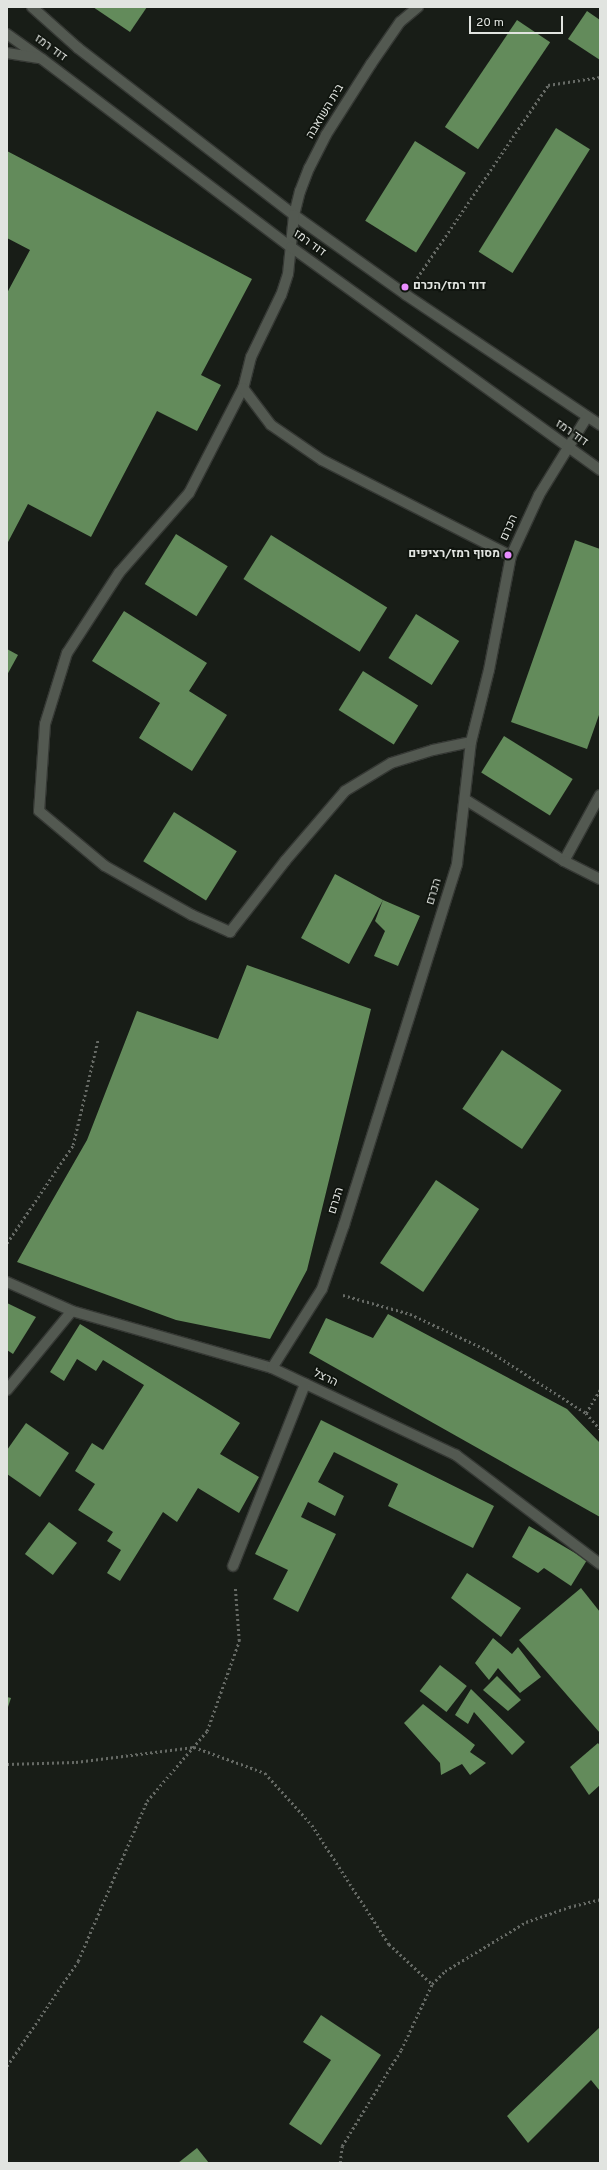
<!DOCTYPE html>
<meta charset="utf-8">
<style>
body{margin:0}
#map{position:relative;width:607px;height:2170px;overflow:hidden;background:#181d17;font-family:Overpass,Heebo,sans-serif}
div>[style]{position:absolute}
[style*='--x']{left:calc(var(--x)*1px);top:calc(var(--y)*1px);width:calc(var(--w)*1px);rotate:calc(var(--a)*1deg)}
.building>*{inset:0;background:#638b5b;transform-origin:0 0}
.path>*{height:2.5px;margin-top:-1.25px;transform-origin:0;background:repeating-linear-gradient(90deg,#666a65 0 2px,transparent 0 5px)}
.roads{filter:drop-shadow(1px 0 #353834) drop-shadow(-1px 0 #353834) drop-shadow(0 1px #353834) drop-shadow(0 -1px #353834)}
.minor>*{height:10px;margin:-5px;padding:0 5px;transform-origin:5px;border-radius:5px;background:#535951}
.dots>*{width:11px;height:11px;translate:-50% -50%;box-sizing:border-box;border:2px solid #0f140e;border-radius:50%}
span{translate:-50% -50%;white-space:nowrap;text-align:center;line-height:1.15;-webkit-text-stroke:3.5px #0f140e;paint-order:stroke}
.street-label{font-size:12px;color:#e1e4e0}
.poi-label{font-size:12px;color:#e1e4e0;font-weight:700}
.left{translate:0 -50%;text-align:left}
.right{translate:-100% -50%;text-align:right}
.frame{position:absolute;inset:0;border:8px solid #e1e4e0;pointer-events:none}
.scale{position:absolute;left:469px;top:16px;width:94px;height:18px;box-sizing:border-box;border:2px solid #e1e4e0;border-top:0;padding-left:5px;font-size:12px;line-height:14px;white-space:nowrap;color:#e1e4e0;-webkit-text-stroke:3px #0f140e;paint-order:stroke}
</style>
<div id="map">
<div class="building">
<i style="clip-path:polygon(93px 7px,147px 7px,130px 32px)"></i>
<i style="clip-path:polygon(587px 11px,600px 20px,600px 60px,568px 39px)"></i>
<i style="left:517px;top:20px;width:40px;height:129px;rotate:34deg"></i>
<i style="left:556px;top:128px;width:40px;height:146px;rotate:32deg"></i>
<i style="left:415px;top:141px;width:60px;height:94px;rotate:32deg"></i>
<i style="clip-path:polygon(7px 151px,252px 279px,201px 375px,221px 385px,197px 431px,157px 411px,91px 537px,28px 504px,7px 544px,7px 293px,30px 250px,7px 238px)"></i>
<i style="left:176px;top:534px;width:61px;height:59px;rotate:32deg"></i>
<i style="left:271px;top:535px;width:137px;height:52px;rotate:32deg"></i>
<i style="clip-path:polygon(575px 540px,600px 549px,600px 712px,587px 749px,511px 722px)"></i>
<i style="clip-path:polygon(124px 611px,207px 663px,189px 691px,227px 715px,192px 771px,139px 738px,160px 703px,92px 661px)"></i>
<i style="left:416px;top:614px;width:51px;height:52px;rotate:32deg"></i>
<i style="clip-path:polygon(7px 649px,18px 655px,7px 675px)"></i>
<i style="left:363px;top:671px;width:65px;height:46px;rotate:32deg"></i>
<i style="left:504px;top:736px;width:81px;height:43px;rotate:32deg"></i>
<i style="left:174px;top:812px;width:74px;height:58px;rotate:32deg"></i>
<i style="clip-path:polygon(335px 874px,383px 900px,420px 916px,398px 966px,374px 956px,385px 931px,375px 921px,383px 900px,349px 964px,301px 938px)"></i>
<i style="clip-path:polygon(247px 965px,371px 1009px,307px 1270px,270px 1339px,176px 1320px,17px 1262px,87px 1140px,137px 1011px,218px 1039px)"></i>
<i style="left:502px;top:1050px;width:72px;height:71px;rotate:34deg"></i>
<i style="left:436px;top:1180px;width:52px;height:100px;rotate:34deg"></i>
<i style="clip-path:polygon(7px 1303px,36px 1317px,13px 1354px,7px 1350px)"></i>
<i style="clip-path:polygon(388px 1314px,567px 1409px,600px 1443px,600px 1517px,309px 1353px,326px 1318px,373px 1338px)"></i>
<i style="clip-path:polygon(80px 1324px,240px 1423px,220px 1454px,259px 1477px,239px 1513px,198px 1488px,177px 1522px,163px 1512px,120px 1581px,107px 1573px,121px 1550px,107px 1541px,113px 1532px,78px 1510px,95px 1484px,75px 1471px,92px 1443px,103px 1450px,144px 1385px,103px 1360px,96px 1371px,77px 1359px,64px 1381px,50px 1372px)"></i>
<i style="clip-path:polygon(321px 1420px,494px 1506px,473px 1548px,388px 1506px,398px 1484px,334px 1452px,318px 1482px,344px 1496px,335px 1516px,308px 1502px,301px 1517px,336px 1534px,298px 1612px,273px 1599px,288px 1570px,255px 1554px)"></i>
<i style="clip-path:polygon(26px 1423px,69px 1453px,40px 1497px,7px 1474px,7px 1450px)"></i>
<i style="left:49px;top:1522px;width:35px;height:40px;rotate:37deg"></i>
<i style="clip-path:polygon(529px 1526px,587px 1560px,571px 1586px,544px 1568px,538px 1573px,512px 1557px)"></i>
<i style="clip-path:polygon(467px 1573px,521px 1608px,501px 1637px,451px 1598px)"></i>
<i style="clip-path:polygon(581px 1588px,600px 1612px,600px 1733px,519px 1640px)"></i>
<i style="clip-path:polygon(493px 1638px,512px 1654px,518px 1647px,541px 1677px,520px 1693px,498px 1668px,489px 1680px,475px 1663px)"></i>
<i style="left:440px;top:1665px;width:34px;height:33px;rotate:38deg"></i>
<i style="clip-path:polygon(497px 1676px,521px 1700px,508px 1711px,483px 1690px)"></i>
<i style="clip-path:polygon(471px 1689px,525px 1742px,512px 1755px,474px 1712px,468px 1724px,455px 1715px)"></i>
<i style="clip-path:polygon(7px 1697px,11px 1698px,7px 1710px)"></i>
<i style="clip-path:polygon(423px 1704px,475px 1745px,470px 1752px,486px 1763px,470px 1775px,462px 1764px,441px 1775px,440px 1763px,404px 1723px)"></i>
<i style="clip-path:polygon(598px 1743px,600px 1746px,600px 1785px,589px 1795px,570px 1767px)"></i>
<i style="clip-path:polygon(321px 2015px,381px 2055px,321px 2145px,289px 2124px,331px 2060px,303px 2042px)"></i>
<i style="clip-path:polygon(600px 2027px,600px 2091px,591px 2080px,528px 2143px,507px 2116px)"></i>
<i style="clip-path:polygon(197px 2148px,209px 2163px,178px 2163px)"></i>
</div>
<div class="path">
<i style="--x:417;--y:278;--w:233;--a:-55.8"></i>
<i style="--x:548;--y:85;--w:53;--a:-8.7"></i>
<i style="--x:7;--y:1243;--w:118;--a:-56"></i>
<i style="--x:73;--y:1145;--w:109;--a:-76.7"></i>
<i style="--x:343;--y:1295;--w:70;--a:15.8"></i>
<i style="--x:410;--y:1314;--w:89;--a:25.1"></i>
<i style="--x:491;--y:1352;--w:113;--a:32.7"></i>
<i style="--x:586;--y:1413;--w:21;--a:49"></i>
<i style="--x:586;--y:1413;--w:27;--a:-59"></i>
<i style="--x:7;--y:1764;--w:69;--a:-1.7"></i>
<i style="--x:76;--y:1762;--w:119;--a:-7.2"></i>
<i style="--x:194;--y:1747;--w:76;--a:20.1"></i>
<i style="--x:265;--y:1773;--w:70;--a:47.9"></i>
<i style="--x:312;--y:1825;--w:142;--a:57.1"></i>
<i style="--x:389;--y:1944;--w:59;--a:42.9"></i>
<i style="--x:7;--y:2066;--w:127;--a:-55.9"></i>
<i style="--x:78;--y:1961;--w:174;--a:-66.7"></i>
<i style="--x:147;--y:1801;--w:92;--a:-49.4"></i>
<i style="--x:207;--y:1731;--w:96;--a:-70.4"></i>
<i style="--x:239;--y:1641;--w:54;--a:-94.2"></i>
<i style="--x:340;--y:2163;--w:17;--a:-83"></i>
<i style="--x:342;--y:2146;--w:113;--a:-58.4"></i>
<i style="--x:401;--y:2050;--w:73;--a:-64.8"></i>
<i style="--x:432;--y:1984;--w:18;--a:-45"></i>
<i style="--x:445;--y:1971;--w:95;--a:-31.2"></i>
<i style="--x:526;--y:1922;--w:46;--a:-19.2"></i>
<i style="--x:569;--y:1907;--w:32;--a:-14"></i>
</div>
<div class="roads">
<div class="minor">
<i style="--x:32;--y:7;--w:62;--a:41.7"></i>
<i style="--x:78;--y:48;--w:273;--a:37.7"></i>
<i style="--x:294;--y:215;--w:138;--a:35.5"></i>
<i style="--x:406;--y:295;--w:234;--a:33.8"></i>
<i style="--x:418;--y:7;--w:23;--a:140"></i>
<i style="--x:400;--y:22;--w:51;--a:124.6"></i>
<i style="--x:371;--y:64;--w:84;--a:122.4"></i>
<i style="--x:326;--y:135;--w:37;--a:117"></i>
<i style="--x:309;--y:168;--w:25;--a:111"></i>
<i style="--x:300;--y:191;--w:25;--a:104"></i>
<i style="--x:294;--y:215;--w:59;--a:95.8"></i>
<i style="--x:288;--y:274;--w:22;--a:108"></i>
<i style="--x:281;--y:295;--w:69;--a:115.8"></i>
<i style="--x:251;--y:357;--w:32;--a:104"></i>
<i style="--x:243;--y:388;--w:118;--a:117.2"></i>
<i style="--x:189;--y:493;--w:106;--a:131.2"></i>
<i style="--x:119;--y:573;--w:95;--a:123"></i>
<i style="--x:67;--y:653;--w:74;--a:107.2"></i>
<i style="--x:45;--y:724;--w:87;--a:93.9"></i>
<i style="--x:39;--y:811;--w:86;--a:39.8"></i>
<i style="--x:105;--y:866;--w:100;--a:29.4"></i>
<i style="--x:192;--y:915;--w:42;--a:24.1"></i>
<i style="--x:230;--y:932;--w:90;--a:-52.2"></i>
<i style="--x:285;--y:861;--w:92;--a:-49.4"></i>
<i style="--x:345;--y:791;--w:54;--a:-31.3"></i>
<i style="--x:391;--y:763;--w:44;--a:-17.2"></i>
<i style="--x:433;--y:750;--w:39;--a:-12"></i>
<i style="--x:7;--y:34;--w:43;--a:35.5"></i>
<i style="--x:42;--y:59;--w:312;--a:37.1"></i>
<i style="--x:291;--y:247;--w:381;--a:35.8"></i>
<i style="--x:7;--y:53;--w:32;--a:9"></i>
<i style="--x:243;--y:388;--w:46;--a:52.9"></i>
<i style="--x:271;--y:425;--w:62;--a:34.5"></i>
<i style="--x:322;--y:460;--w:212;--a:26.9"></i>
<i style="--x:466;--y:800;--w:115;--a:31.9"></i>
<i style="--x:564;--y:861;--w:75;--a:-61.4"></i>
<i style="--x:564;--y:861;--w:40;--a:26.6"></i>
<i style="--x:7;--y:1282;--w:71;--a:24"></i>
<i style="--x:72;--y:1311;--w:208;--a:15.9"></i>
<i style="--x:272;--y:1368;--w:204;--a:25.3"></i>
<i style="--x:456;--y:1455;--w:181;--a:37.1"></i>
<i style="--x:272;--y:1368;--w:93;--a:-57.7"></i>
<i style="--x:322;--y:1289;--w:68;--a:-71"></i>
<i style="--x:344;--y:1225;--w:378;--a:-72.6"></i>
<i style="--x:457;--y:864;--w:123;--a:-83.5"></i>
<i style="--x:471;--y:742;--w:74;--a:-76"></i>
<i style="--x:489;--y:670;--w:116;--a:-79.1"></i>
<i style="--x:511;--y:556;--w:67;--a:-65.3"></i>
<i style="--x:539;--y:495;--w:92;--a:-58.4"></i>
<i style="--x:7;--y:1390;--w:102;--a:-50.6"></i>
<i style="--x:233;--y:1566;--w:196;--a:-68.4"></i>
</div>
</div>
<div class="dots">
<i style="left:405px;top:287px;background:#e98dfe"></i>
<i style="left:508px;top:555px;background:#e98dfe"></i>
</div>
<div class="street-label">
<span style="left:50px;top:49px;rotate:36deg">דוד רמז</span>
<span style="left:326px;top:112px;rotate:-59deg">בית השואבה</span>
<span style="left:309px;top:244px;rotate:36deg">דוד רמז</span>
<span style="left:571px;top:434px;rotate:35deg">דוד רמז</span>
<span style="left:510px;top:528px;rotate:-66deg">הכרם</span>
<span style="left:435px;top:892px;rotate:-73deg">הכרם</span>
<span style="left:337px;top:1201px;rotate:-73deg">הכרם</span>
<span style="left:325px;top:1379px;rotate:25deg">הרצל</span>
</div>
<div class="poi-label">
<span class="left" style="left:413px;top:287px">דוד רמז/הכרם</span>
<span class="right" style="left:500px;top:555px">מסוף רמז/רציפים</span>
</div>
<div class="frame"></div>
<div class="scale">20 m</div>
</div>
